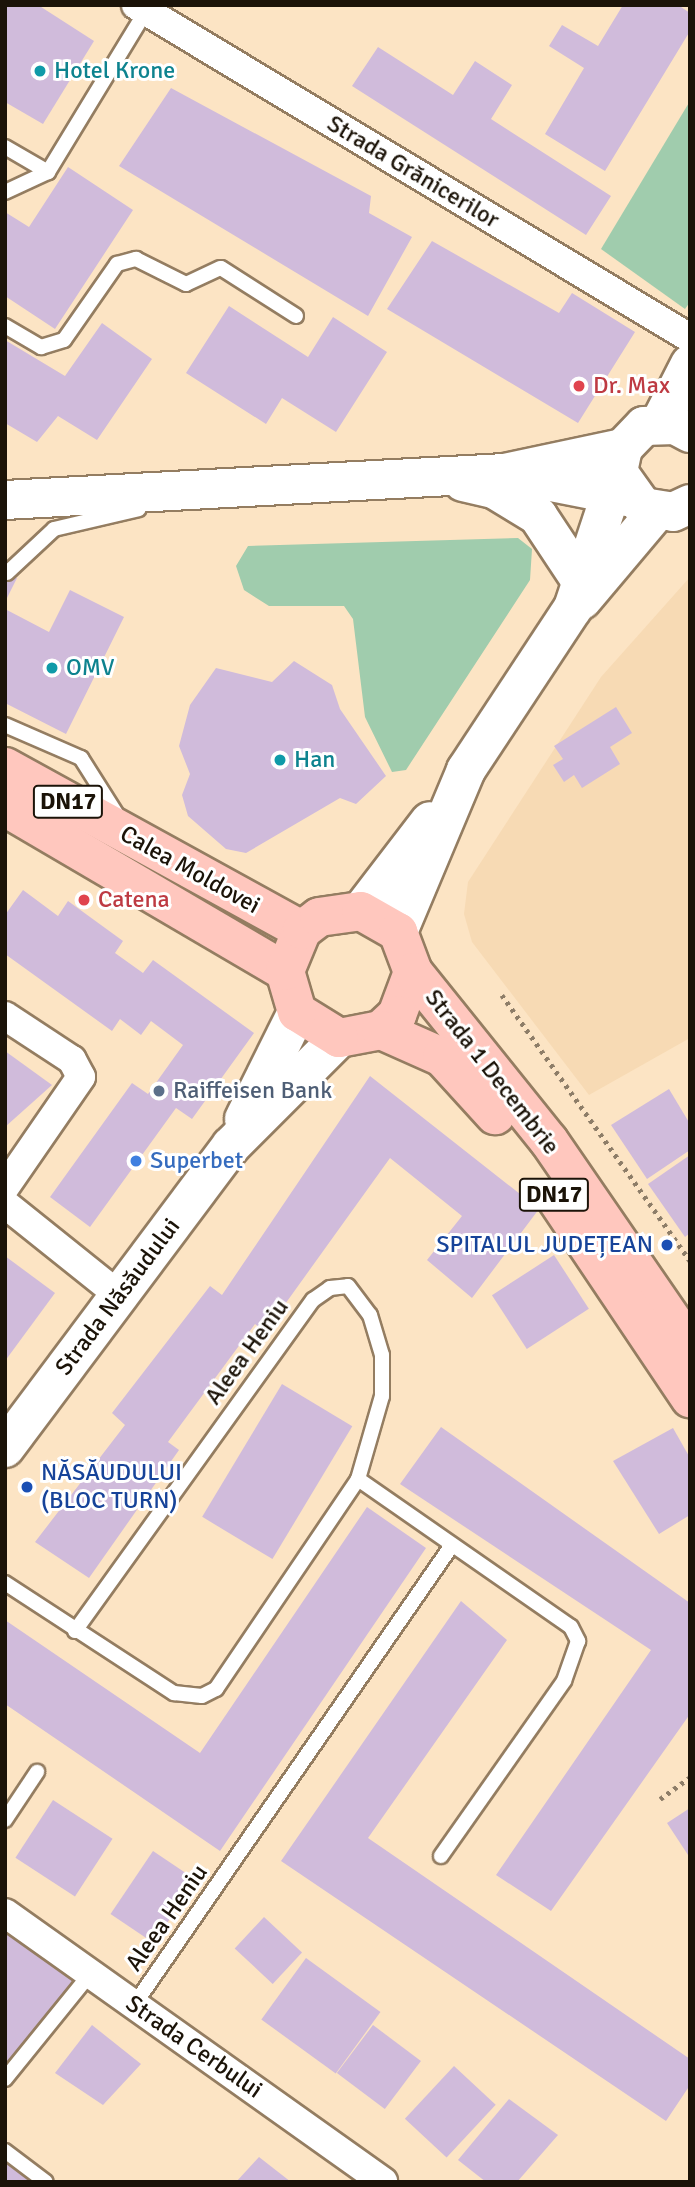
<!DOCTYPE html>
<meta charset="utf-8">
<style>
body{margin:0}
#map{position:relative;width:695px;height:2187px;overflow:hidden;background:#fce4c4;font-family:Signika,sans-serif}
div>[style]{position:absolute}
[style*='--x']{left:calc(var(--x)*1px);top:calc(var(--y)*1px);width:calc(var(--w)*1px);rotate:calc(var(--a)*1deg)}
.built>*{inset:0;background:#f7dab4}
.green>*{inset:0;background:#a0ccad}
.building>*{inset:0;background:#d0bbdb;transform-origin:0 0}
.path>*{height:4.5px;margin-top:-2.25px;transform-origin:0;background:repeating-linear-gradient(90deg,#8d7d68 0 3.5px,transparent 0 8.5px)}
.roads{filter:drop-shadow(2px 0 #947d61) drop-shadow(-2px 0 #947d61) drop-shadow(0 2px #947d61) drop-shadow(0 -2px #947d61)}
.service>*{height:14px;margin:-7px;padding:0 7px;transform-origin:7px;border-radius:7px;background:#fff}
.minor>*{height:28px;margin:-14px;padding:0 14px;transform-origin:14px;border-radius:14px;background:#fff}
.secondary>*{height:38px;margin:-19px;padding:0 19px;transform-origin:19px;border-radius:19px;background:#fff}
.primary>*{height:38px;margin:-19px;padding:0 19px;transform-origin:19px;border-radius:19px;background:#ffc7be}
.dots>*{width:19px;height:19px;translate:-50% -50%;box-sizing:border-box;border:4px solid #fff;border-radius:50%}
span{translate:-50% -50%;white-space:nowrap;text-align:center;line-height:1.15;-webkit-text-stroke:6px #fff;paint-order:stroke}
.shield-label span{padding:2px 5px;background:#fff;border:2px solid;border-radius:5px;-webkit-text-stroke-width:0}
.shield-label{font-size:23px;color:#1b1308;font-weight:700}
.culture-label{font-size:24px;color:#0d838f}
.left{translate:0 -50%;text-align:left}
.street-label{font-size:24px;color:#1b1308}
.health-label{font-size:24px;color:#be3a42}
.service-label{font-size:24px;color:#4e5e75}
.shop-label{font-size:24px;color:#366cbe}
.transit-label{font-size:24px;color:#164399}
.right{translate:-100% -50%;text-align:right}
.frame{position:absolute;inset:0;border:7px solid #1b1308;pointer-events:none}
</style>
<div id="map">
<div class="built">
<i style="clip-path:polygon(690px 577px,690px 1038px,589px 1095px,472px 942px,464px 914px,468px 882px,601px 677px)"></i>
</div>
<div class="green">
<i style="clip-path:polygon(690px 101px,690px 302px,685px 309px,601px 249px)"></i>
<i style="clip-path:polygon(518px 538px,532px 549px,530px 580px,406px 770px,392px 772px,365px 717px,353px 619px,344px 606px,269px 606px,244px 590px,236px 566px,248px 546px)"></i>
</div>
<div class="building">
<i style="clip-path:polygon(5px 5px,38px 5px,94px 41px,43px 124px,5px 102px)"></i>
<i style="clip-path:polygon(623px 5px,678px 5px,690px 13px,690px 31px,605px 171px,545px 134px,584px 68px,549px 46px,562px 25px,598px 46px)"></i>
<i style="clip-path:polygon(378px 47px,453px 95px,475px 61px,512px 85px,491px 119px,611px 196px,586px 235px,352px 86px)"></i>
<i style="clip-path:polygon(171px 88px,371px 196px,369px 213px,412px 237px,368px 316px,119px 166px)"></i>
<i style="clip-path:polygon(68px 167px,133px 210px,55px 329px,5px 296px,5px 212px,29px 227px)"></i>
<i style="clip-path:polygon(432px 241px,559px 313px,572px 293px,635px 332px,578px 423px,387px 309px)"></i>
<i style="clip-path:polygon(229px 306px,308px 357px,333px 317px,387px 352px,336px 432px,282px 398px,266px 424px,186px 373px)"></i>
<i style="clip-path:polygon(102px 323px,152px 359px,97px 440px,58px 416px,37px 442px,5px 423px,5px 340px,65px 376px)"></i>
<i style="clip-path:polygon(5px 572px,17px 578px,5px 602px)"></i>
<i style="clip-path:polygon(70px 590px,124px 617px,66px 734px,5px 703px,5px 609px,49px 632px)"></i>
<i style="clip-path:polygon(294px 661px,332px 685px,340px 709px,386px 776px,356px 804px,340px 798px,246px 853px,226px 849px,188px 816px,182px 795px,190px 774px,179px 746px,190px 705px,216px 668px,272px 682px)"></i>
<i style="clip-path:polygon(616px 707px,632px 733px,610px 747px,620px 764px,582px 788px,574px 775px,564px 782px,553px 765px,563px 759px,554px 746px)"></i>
<i style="clip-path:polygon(23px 890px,58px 916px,68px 901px,123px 941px,115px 953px,143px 973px,153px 960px,254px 1033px,192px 1119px,176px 1108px,90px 1227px,50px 1197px,132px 1083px,148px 1094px,183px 1045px,151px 1021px,141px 1035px,120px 1019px,112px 1031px,5px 954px,5px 915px)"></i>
<i style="clip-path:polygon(5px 1051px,52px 1085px,5px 1127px)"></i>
<i style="clip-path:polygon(370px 1076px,539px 1209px,472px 1298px,427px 1260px,462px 1216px,390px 1158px,265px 1332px,255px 1324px,168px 1442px,179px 1450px,89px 1578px,35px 1542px,125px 1425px,112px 1413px,210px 1286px,222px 1295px)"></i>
<i style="clip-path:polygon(669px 1089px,690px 1124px,690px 1150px,647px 1179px,611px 1125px)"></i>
<i style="clip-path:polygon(690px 1155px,690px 1233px,685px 1237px,648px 1184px)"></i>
<i style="left:554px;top:1255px;width:64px;height:74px;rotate:57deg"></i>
<i style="clip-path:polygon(5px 1256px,55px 1293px,5px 1361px)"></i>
<i style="left:282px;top:1384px;width:82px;height:155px;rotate:31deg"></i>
<i style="clip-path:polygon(441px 1427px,690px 1603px,690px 1714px,551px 1911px,496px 1875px,651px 1650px,400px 1484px)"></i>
<i style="clip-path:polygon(673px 1428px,690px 1458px,690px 1515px,659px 1534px,613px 1461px)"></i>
<i style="clip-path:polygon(367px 1507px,426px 1548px,220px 1851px,5px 1704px,5px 1620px,200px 1753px)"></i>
<i style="clip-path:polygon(461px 1601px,507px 1640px,368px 1838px,690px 2059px,690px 2085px,666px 2121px,281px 1861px)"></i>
<i style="left:53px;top:1800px;width:71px;height:69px;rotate:33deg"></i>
<i style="clip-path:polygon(690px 1808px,690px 1858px,667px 1823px)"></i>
<i style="left:153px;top:1851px;width:52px;height:76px;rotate:34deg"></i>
<i style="left:264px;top:1917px;width:52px;height:43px;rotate:43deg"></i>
<i style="clip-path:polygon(5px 1930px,73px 1980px,5px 2072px)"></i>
<i style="left:306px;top:1958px;width:92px;height:76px;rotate:36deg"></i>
<i style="clip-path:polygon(92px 2025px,141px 2064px,103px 2105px,55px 2073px)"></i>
<i style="left:373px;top:2025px;width:60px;height:60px;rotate:37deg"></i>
<i style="left:454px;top:2066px;width:57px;height:72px;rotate:43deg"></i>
<i style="clip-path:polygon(509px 2099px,558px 2135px,517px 2182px,486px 2182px,458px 2160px)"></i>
<i style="clip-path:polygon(259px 2157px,291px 2182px,236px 2182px)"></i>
<i style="clip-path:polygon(5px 2159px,36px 2182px,5px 2182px)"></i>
</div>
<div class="path">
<i style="--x:502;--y:995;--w:326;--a:54.7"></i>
<i style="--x:660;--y:1799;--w:37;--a:-36"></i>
</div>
<div class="roads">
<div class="service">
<i style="--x:5;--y:147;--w:50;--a:30.2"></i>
<i style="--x:48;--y:172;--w:188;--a:-58.7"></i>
<i style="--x:5;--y:192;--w:47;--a:-24.9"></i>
<i style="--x:5;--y:326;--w:42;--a:30.3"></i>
<i style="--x:41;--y:347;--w:24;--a:-17"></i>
<i style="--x:64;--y:340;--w:93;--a:-55.1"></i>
<i style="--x:117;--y:264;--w:20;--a:-15"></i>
<i style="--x:136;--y:259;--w:56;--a:26.6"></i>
<i style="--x:186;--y:284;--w:38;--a:-25"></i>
<i style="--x:221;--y:268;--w:89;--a:32.6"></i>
<i style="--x:7;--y:573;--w:64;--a:-43.1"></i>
<i style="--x:54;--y:529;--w:87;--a:-13.2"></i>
<i style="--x:5;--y:725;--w:83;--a:23.5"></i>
<i style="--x:81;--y:758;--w:71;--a:57.7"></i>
<i style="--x:5;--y:1583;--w:202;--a:33.1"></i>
<i style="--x:174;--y:1693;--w:28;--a:6"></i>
<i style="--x:202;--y:1696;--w:16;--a:-27"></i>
<i style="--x:216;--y:1689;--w:254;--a:-55.9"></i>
<i style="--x:75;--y:1631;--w:408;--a:-54.3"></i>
<i style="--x:313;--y:1300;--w:21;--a:-35"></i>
<i style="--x:330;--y:1288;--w:18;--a:-6"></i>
<i style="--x:348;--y:1286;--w:36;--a:53"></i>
<i style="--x:370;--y:1315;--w:42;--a:73.3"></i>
<i style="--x:382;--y:1355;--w:41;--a:90"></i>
<i style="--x:382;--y:1396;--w:86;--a:106.1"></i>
<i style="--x:358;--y:1479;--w:259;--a:34.8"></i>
<i style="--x:571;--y:1627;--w:16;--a:63"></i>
<i style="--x:578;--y:1641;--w:42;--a:109.3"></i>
<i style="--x:564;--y:1681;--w:214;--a:125.1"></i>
<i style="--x:5;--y:1820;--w:58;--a:-56.3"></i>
<i style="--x:134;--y:2005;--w:559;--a:-55.34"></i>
<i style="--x:5;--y:2079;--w:135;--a:-51"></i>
<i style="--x:5;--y:2151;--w:51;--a:37.1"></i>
</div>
<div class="minor">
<i style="--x:136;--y:5;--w:646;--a:31.01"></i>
<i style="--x:5;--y:1016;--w:80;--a:33.3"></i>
<i style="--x:72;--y:1060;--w:19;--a:62"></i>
<i style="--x:81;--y:1077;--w:134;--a:124.6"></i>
<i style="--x:5;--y:1204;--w:147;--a:38.7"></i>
<i style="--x:5;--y:1913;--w:464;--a:35.4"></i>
</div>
<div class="secondary">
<i style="--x:660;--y:423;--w:66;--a:-63"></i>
<i style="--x:690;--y:433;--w:17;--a:-152"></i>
<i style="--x:675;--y:425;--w:31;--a:178"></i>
<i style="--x:644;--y:426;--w:30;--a:134"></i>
<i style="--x:623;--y:448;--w:25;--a:102"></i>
<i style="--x:618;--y:472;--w:43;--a:54.5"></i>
<i style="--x:643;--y:507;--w:30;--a:9"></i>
<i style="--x:673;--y:512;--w:19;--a:-25"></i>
<i style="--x:511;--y:474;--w:123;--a:11.2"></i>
<i style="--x:463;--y:482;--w:32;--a:13"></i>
<i style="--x:494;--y:489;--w:52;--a:31.5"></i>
<i style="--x:538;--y:516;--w:78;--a:56.5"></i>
<i style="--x:5;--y:500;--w:501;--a:-3.09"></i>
<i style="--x:505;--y:473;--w:121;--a:-12"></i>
<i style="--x:582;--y:600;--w:115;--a:-49.9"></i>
<i style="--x:361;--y:911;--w:113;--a:-52.5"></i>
<i style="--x:398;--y:932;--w:176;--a:-67.2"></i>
<i style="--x:466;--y:770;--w:194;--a:-56.6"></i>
<i style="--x:573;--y:608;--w:143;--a:-71.7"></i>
<i style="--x:244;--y:1119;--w:119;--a:-63.6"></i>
<i style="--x:5;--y:1448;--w:377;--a:-53.2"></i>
<i style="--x:231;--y:1146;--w:153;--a:-45"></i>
</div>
<div class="primary">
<i style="--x:5;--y:767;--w:339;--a:28.8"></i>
<i style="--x:5;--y:807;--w:324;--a:30.4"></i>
<i style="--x:413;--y:972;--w:46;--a:110.4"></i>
<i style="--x:397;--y:1015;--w:22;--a:137"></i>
<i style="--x:381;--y:1030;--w:43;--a:169.2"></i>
<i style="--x:339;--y:1038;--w:49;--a:-148.2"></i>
<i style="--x:297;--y:1012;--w:43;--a:-106.3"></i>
<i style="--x:285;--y:971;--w:44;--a:-67.5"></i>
<i style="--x:302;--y:930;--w:21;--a:-37"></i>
<i style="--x:319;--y:917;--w:42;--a:-8.1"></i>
<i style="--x:361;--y:911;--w:43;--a:29.6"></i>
<i style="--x:398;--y:932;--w:43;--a:69.4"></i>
<i style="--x:413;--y:972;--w:217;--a:51.2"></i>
<i style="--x:549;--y:1141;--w:249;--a:55.5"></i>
<i style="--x:381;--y:1030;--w:67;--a:23.9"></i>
<i style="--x:442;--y:1057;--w:79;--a:47.6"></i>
<i style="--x:557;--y:1200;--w:239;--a:56.1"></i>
</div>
</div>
<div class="dots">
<i style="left:40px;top:71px;background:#0f9aa8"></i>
<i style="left:579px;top:386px;background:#e0444e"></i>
<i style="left:52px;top:668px;background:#0f9aa8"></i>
<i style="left:280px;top:760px;background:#0f9aa8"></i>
<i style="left:84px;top:900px;background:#e0444e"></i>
<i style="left:159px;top:1091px;background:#5c6f8a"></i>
<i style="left:136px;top:1161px;background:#3f7fe0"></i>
<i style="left:667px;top:1245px;background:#1a4fb4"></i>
<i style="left:27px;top:1487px;background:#1a4fb4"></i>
</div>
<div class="shield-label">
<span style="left:68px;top:802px">DN17</span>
<span style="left:554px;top:1195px">DN17</span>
</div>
<div class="culture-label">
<span class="left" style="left:54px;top:71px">Hotel Krone</span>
<span class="left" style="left:66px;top:668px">OMV</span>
<span class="left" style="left:294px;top:760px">Han</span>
</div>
<div class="street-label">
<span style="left:413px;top:172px;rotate:31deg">Strada Grănicerilor</span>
<span style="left:190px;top:870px;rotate:29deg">Calea Moldovei</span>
<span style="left:492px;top:1072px;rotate:52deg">Strada 1 Decembrie</span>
<span style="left:118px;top:1297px;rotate:-53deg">Strada Năsăudului</span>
<span style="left:247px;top:1352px;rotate:-54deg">Aleea Heniu</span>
<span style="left:167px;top:1918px;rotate:-55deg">Aleea Heniu</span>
<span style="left:194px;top:2047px;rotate:35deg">Strada Cerbului</span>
</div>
<div class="health-label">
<span class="left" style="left:593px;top:386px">Dr. Max</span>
<span class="left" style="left:98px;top:900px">Catena</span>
</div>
<div class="service-label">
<span class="left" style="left:173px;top:1091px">Raiffeisen Bank</span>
</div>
<div class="shop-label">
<span class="left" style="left:150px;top:1161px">Superbet</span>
</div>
<div class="transit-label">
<span class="right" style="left:653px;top:1245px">SPITALUL JUDEȚEAN</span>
<span class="left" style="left:41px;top:1487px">NĂSĂUDULUI<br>(BLOC TURN)</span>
</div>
<div class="frame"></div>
</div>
